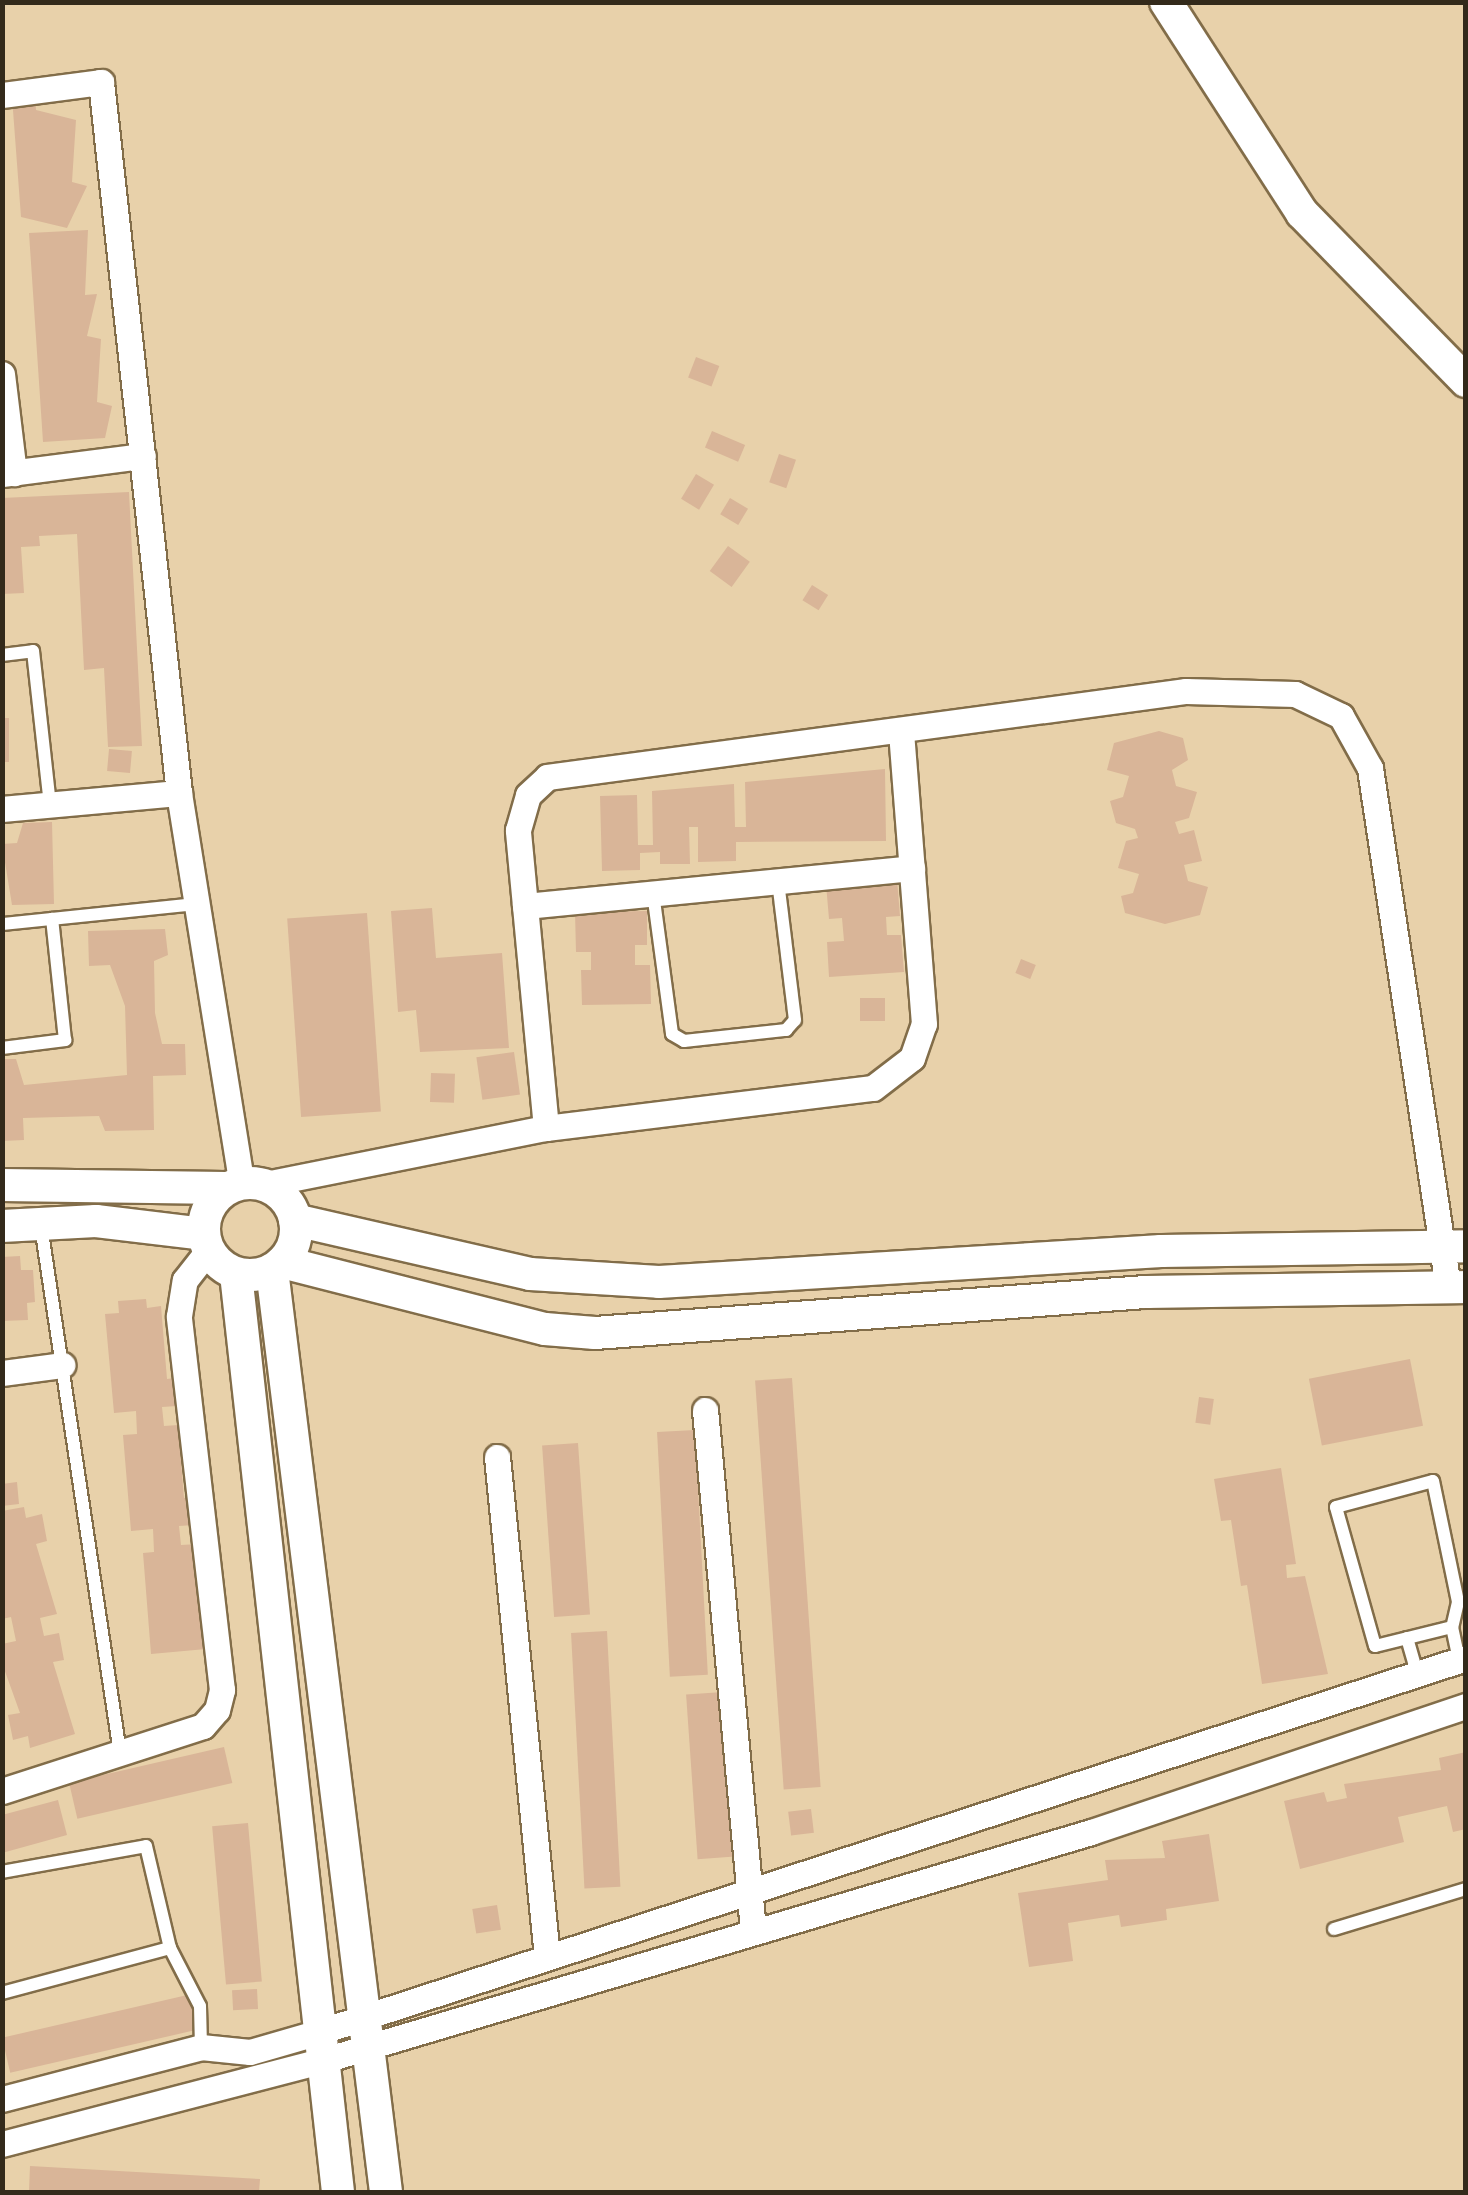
<!DOCTYPE html>
<style>
body{margin:0}
#map{position:relative;width:1468px;height:2195px;overflow:hidden;background:#e8d1aa;font-family:"Archivo Narrow",sans-serif}
div>[style]{position:absolute}
[style*='--x']{left:calc(var(--x)*1px);top:calc(var(--y)*1px);width:calc(var(--w)*1px);rotate:calc(var(--a)*1deg)}
.building>*{inset:0;background:#d9b598;transform-origin:0 0}
.roads{filter:drop-shadow(2px 0 #826d49) drop-shadow(-2px 0 #826d49) drop-shadow(0 2px #826d49) drop-shadow(0 -2px #826d49)}
.service>*{height:12px;margin:-6px;padding:0 6px;transform-origin:6px;border-radius:6px;background:#fff}
.minor>*{height:25px;margin:-12.5px;padding:0 12.5px;transform-origin:12.5px;border-radius:12.5px;background:#fff}
.tertiary>*{height:32px;margin:-16px;padding:0 16px;transform-origin:16px;border-radius:16px;background:#fff}
.tertiary>.ring{margin:-16px;padding:0;box-sizing:content-box;background:none;border:32px solid #fff;border-radius:50%}
span{translate:-50% -50%;white-space:nowrap;text-align:center;line-height:1.15;-webkit-text-stroke:8px #e8d1aa;paint-order:stroke}
.frame{position:absolute;inset:0;border:5px solid #332a1b;pointer-events:none}
</style>
<div id="map">
<div class="building">
<i style="clip-path:polygon(35px 96px,36px 110px,76px 120px,72px 182px,87px 186px,67px 228px,21px 217px,12px 97px)"></i>
<i style="clip-path:polygon(88px 230px,85px 295px,97px 294px,87px 336px,101px 339px,97px 402px,112px 406px,105px 438px,43px 442px,29px 233px)"></i>
<i style="left:696px;top:357px;width:25px;height:22px;rotate:21deg"></i>
<i style="left:712px;top:431px;width:36px;height:18px;rotate:23deg"></i>
<i style="left:779px;top:454px;width:18px;height:30px;rotate:19deg"></i>
<i style="left:696px;top:474px;width:21px;height:29px;rotate:31deg"></i>
<i style="clip-path:polygon(129px 492px,142px 746px,108px 747px,104px 668px,84px 670px,77px 534px,39px 536px,40px 546px,21px 547px,24px 593px,2px 594px,2px 498px)"></i>
<i style="left:730px;top:498px;width:21px;height:19px;rotate:31deg"></i>
<i style="left:728px;top:546px;width:27px;height:31px;rotate:36deg"></i>
<i style="left:812px;top:585px;width:19px;height:18px;rotate:32deg"></i>
<i style="left:2px;top:718px;width:7px;height:44px"></i>
<i style="clip-path:polygon(1159px 731px,1183px 738px,1188px 760px,1172px 770px,1176px 786px,1197px 792px,1189px 818px,1175px 822px,1179px 834px,1194px 830px,1202px 861px,1184px 865px,1188px 881px,1208px 887px,1200px 915px,1165px 924px,1125px 913px,1121px 896px,1133px 893px,1139px 874px,1118px 868px,1126px 841px,1138px 838px,1135px 829px,1116px 823px,1110px 801px,1123px 797px,1129px 776px,1107px 770px,1114px 743px)"></i>
<i style="left:109px;top:749px;width:23px;height:22px;rotate:5deg"></i>
<i style="clip-path:polygon(885px 769px,886px 841px,736px 842px,736px 861px,698px 862px,698px 827px,689px 827px,690px 864px,660px 864px,660px 852px,640px 853px,640px 870px,602px 871px,600px 796px,637px 795px,638px 845px,653px 845px,652px 791px,734px 784px,735px 827px,746px 827px,745px 782px)"></i>
<i style="clip-path:polygon(52px 822px,54px 904px,12px 905px,2px 844px,17px 843px,23px 823px)"></i>
<i style="clip-path:polygon(897px 879px,900px 916px,886px 917px,887px 935px,901px 935px,904px 972px,829px 977px,827px 942px,844px 941px,842px 918px,829px 919px,826px 884px)"></i>
<i style="clip-path:polygon(432px 908px,436px 958px,502px 953px,509px 1048px,420px 1052px,416px 1010px,398px 1012px,391px 911px)"></i>
<i style="clip-path:polygon(647px 911px,647px 945px,635px 945px,635px 965px,650px 965px,651px 1004px,582px 1005px,581px 970px,591px 970px,591px 952px,576px 952px,575px 912px)"></i>
<i style="left:367px;top:913px;width:199px;height:80px;rotate:86deg"></i>
<i style="clip-path:polygon(165px 929px,168px 955px,154px 961px,155px 1013px,162px 1044px,185px 1044px,186px 1075px,153px 1076px,154px 1130px,105px 1131px,99px 1116px,23px 1118px,24px 1140px,2px 1141px,2px 1059px,16px 1059px,24px 1085px,127px 1075px,125px 1006px,110px 965px,89px 966px,88px 931px)"></i>
<i style="left:1021px;top:959px;width:16px;height:15px;rotate:22deg"></i>
<i style="left:860px;top:998px;width:25px;height:23px"></i>
<i style="left:514px;top:1052px;width:43px;height:38px;rotate:82deg"></i>
<i style="left:431px;top:1073px;width:24px;height:29px;rotate:2deg"></i>
<i style="clip-path:polygon(20px 1256px,21px 1270px,33px 1270px,35px 1302px,27px 1303px,28px 1320px,2px 1321px,2px 1257px)"></i>
<i style="clip-path:polygon(146px 1299px,147px 1308px,161px 1306px,167px 1379px,175px 1378px,177px 1406px,162px 1407px,164px 1426px,178px 1425px,184px 1498px,192px 1497px,194px 1525px,179px 1526px,181px 1545px,199px 1544px,206px 1649px,151px 1654px,143px 1553px,154px 1552px,153px 1529px,131px 1531px,123px 1435px,137px 1434px,136px 1411px,114px 1413px,105px 1314px,119px 1313px,118px 1301px)"></i>
<i style="left:1410px;top:1359px;width:68px;height:103px;rotate:79deg"></i>
<i style="left:792px;top:1378px;width:410px;height:37px;rotate:86deg"></i>
<i style="left:1199px;top:1397px;width:15px;height:26px;rotate:8deg"></i>
<i style="left:695px;top:1430px;width:245px;height:38px;rotate:87deg"></i>
<i style="left:578px;top:1443px;width:172px;height:36px;rotate:86deg"></i>
<i style="clip-path:polygon(1281px 1468px,1296px 1564px,1286px 1565px,1287px 1578px,1305px 1576px,1328px 1674px,1262px 1684px,1247px 1585px,1241px 1586px,1231px 1520px,1221px 1521px,1214px 1479px)"></i>
<i style="clip-path:polygon(17px 1482px,19px 1504px,2px 1506px,2px 1484px)"></i>
<i style="clip-path:polygon(24px 1507px,26px 1518px,42px 1514px,47px 1541px,36px 1544px,57px 1614px,40px 1618px,44px 1636px,59px 1633px,64px 1660px,53px 1662px,75px 1734px,30px 1748px,28px 1736px,13px 1740px,8px 1715px,20px 1713px,2px 1663px,2px 1644px,16px 1641px,11px 1617px,2px 1619px,2px 1511px)"></i>
<i style="left:607px;top:1631px;width:256px;height:36px;rotate:87deg"></i>
<i style="left:723px;top:1692px;width:165px;height:37px;rotate:86deg"></i>
<i style="left:224px;top:1747px;width:37px;height:159px;rotate:77deg"></i>
<i style="clip-path:polygon(1466px 1752px,1466px 1829px,1453px 1832px,1447px 1806px,1398px 1817px,1404px 1842px,1300px 1869px,1284px 1801px,1324px 1792px,1327px 1802px,1347px 1798px,1344px 1784px,1441px 1770px,1439px 1758px)"></i>
<i style="clip-path:polygon(58px 1800px,67px 1835px,2px 1853px,2px 1815px)"></i>
<i style="left:811px;top:1809px;width:24px;height:23px;rotate:83deg"></i>
<i style="left:248px;top:1823px;width:159px;height:36px;rotate:85deg"></i>
<i style="clip-path:polygon(1209px 1834px,1219px 1901px,1166px 1909px,1167px 1920px,1121px 1927px,1119px 1915px,1068px 1923px,1073px 1961px,1029px 1967px,1018px 1893px,1108px 1880px,1105px 1860px,1165px 1858px,1162px 1841px)"></i>
<i style="left:497px;top:1905px;width:25px;height:25px;rotate:81deg"></i>
<i style="left:257px;top:1989px;width:20px;height:25px;rotate:87deg"></i>
<i style="left:196px;top:1993px;width:36px;height:199px;rotate:77deg"></i>
<i style="clip-path:polygon(30px 2166px,260px 2179px,259px 2192px,29px 2192px)"></i>
</div>
<div class="roads">
<div class="service">
<i style="--x:2;--y:655;--w:31;--a:-7"></i>
<i style="--x:33;--y:651;--w:154;--a:83.7"></i>
<i style="--x:653;--y:893;--w:142;--a:82.3"></i>
<i style="--x:672;--y:1034;--w:14;--a:30"></i>
<i style="--x:684;--y:1041;--w:103;--a:-6.2"></i>
<i style="--x:786;--y:1030;--w:13;--a:-48"></i>
<i style="--x:795;--y:1020;--w:140;--a:-97"></i>
<i style="--x:2;--y:924;--w:194;--a:-5.9"></i>
<i style="--x:2;--y:1048;--w:64;--a:-7.2"></i>
<i style="--x:65;--y:1040;--w:122;--a:-96.1"></i>
<i style="--x:41;--y:1226;--w:533;--a:81.47"></i>
<i style="--x:1452;--y:1627;--w:79;--a:166.1"></i>
<i style="--x:1375;--y:1646;--w:144;--a:-105.7"></i>
<i style="--x:1336;--y:1507;--w:100;--a:-15"></i>
<i style="--x:1433;--y:1481;--w:124;--a:78.3"></i>
<i style="--x:1458;--y:1602;--w:26;--a:103"></i>
<i style="--x:1452;--y:1627;--w:34;--a:78"></i>
<i style="--x:1407;--y:1638;--w:35;--a:74"></i>
<i style="--x:2;--y:1872;--w:146;--a:-10.2"></i>
<i style="--x:146;--y:1846;--w:105;--a:76.8"></i>
<i style="--x:170;--y:1948;--w:65;--a:62.7"></i>
<i style="--x:200;--y:2006;--w:41;--a:88.6"></i>
<i style="--x:1334;--y:1929;--w:138;--a:-16.9"></i>
<i style="--x:2;--y:1993;--w:174;--a:-15"></i>
</div>
<div class="minor">
<i style="--x:2;--y:95;--w:100;--a:-7.5"></i>
<i style="--x:101;--y:82;--w:715;--a:83.74"></i>
<i style="--x:179;--y:793;--w:394;--a:80.9"></i>
<i style="--x:2;--y:374;--w:100;--a:83.1"></i>
<i style="--x:2;--y:474;--w:142;--a:-7.3"></i>
<i style="--x:2;--y:809;--w:178;--a:-5.2"></i>
<i style="--x:525;--y:906;--w:389;--a:-5.6"></i>
<i style="--x:546;--y:1128;--w:299;--a:-95.4"></i>
<i style="--x:518;--y:830;--w:36;--a:-74"></i>
<i style="--x:528;--y:795;--w:26;--a:-43"></i>
<i style="--x:547;--y:777;--w:645;--a:-7.67"></i>
<i style="--x:1186;--y:691;--w:109;--a:1.6"></i>
<i style="--x:1295;--y:694;--w:51;--a:25.6"></i>
<i style="--x:1341;--y:716;--w:60;--a:60.9"></i>
<i style="--x:1370;--y:768;--w:525;--a:81.45"></i>
<i style="--x:265;--y:1184;--w:287;--a:-11.3"></i>
<i style="--x:546;--y:1128;--w:329;--a:-7"></i>
<i style="--x:873;--y:1088;--w:49;--a:-37.6"></i>
<i style="--x:912;--y:1058;--w:36;--a:-71"></i>
<i style="--x:924;--y:1024;--w:295;--a:-94.5"></i>
<i style="--x:2;--y:1373;--w:61;--a:-7.6"></i>
<i style="--x:705;--y:1410;--w:522;--a:84.73"></i>
<i style="--x:497;--y:1457;--w:502;--a:84.29"></i>
<i style="--x:2;--y:1791;--w:211;--a:-17.9"></i>
<i style="--x:203;--y:1726;--w:21;--a:-49"></i>
<i style="--x:217;--y:1710;--w:21;--a:-76"></i>
<i style="--x:222;--y:1690;--w:376;--a:-96.6"></i>
<i style="--x:179;--y:1316;--w:36;--a:-81"></i>
<i style="--x:185;--y:1280;--w:37;--a:-52"></i>
<i style="--x:2;--y:2099;--w:206;--a:-14.6"></i>
<i style="--x:201;--y:2047;--w:49;--a:5.8"></i>
<i style="--x:250;--y:2052;--w:72;--a:-16.2"></i>
<i style="--x:319;--y:2032;--w:1206;--a:-18.06"></i>
<i style="--x:2;--y:2144;--w:330;--a:-14.6"></i>
<i style="--x:321;--y:2061;--w:803;--a:-16.56"></i>
<i style="--x:1091;--y:1832;--w:396;--a:-18.6"></i>
</div>
<div class="tertiary">
<i style="--x:1166;--y:2;--w:251;--a:57.2"></i>
<i style="--x:1302;--y:213;--w:235;--a:45.7"></i>
<i class="ring" style="left:204px;top:1183px;width:60px;height:60px"></i>
<i style="--x:2;--y:1185;--w:223;--a:0.8"></i>
<i style="--x:295;--y:1220;--w:241;--a:12.9"></i>
<i style="--x:530;--y:1274;--w:129;--a:3.5"></i>
<i style="--x:659;--y:1282;--w:503;--a:-3.53"></i>
<i style="--x:1161;--y:1251;--w:305;--a:-0.9"></i>
<i style="--x:2;--y:1226;--w:94;--a:-3"></i>
<i style="--x:96;--y:1221;--w:108;--a:6.9"></i>
<i style="--x:282;--y:1262;--w:271;--a:14.3"></i>
<i style="--x:545;--y:1329;--w:50;--a:4.6"></i>
<i style="--x:595;--y:1333;--w:553;--a:-4.26"></i>
<i style="--x:1146;--y:1292;--w:320;--a:-0.9"></i>
<i style="--x:272;--y:1270;--w:929;--a:82.95"></i>
<i style="--x:236;--y:1274;--w:924;--a:83.66"></i>
</div>
</div>
<div class="frame"></div>
</div>
